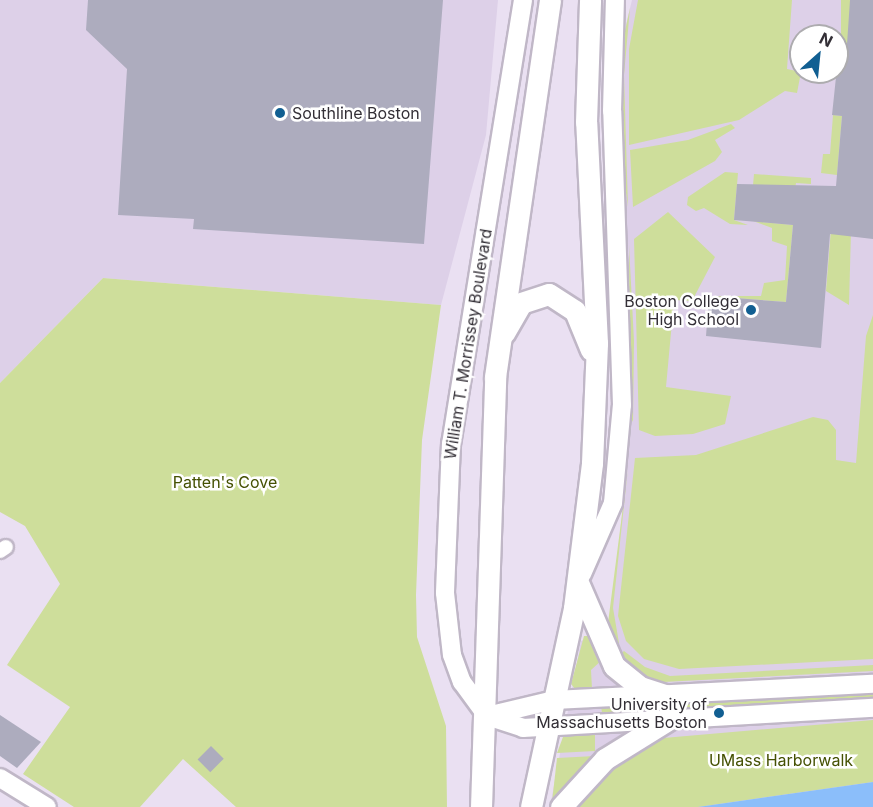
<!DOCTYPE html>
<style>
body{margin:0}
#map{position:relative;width:873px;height:807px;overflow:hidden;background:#eae0f2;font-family:Inter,sans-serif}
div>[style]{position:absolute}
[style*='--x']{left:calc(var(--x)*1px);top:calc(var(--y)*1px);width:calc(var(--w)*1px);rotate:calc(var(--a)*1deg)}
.built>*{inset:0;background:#ddd0e8}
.green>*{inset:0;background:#cede9b;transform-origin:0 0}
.water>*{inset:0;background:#8bbefa}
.building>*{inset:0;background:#adacbe;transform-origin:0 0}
.roads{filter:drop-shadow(2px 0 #c0b7c7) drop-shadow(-2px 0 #c0b7c7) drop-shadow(0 2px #c0b7c7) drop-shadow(0 -2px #c0b7c7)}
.street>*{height:14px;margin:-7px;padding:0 7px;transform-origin:7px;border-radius:7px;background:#fff}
.secondary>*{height:18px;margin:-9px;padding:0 9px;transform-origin:9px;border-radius:9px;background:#fff}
.primary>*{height:21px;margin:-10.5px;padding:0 10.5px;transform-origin:10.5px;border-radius:10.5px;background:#fff}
.dots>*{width:16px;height:16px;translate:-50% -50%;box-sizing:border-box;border:3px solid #fff;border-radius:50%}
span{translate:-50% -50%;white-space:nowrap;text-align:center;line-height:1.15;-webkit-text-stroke:5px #fff;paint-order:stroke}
.poi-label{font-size:16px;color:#332f36}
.left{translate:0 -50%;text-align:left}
.right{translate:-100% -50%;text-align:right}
.street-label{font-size:16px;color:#332f36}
.park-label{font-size:16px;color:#455103}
.north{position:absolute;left:789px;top:24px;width:60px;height:60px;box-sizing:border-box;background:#fff;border:2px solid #adacaf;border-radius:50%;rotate:27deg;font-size:16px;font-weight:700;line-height:24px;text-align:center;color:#332f36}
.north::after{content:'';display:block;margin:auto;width:21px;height:27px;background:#115f92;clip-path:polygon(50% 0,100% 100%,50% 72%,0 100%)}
</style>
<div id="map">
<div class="built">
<i style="clip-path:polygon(0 0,498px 0,486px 135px,441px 305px,103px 278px,0 383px)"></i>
<i style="clip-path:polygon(evenodd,632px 0,873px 0,873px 782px,698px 807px,550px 807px,581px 641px,609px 631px,627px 470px,631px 334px,621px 157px,623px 37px,632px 0,801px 36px,837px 36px,837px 72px,801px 72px,801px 36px)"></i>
</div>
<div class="green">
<i style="clip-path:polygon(638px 0,792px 0,787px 69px,801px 72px,797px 93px,785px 91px,739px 120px,629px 145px,629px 49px)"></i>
<i style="left:841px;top:0;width:9px;height:49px"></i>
<i style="clip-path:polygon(630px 8px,624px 75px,628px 207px,621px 157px,621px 49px)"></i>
<i style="clip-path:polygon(833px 115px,842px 116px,837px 175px,821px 173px,823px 154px,830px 154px)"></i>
<i style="clip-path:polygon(731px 124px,735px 128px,715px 140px,722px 152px,715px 161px,633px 207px,630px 150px,688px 140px)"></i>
<i style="clip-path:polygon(725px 172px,738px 173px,734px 220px,748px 225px,730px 224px,704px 208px,696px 211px,687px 205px,688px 197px)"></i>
<i style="clip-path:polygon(754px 174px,811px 178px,811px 184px,796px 183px,795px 189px,753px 185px)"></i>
<i style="clip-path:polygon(668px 212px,715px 257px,692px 301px,674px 300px,666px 387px,731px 396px,725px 424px,693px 434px,655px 436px,639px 430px,634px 239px)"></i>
<i style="clip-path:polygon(753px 221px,793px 225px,786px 302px,709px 296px,761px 296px,764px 283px,785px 280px,787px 246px,772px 241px,772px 228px)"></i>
<i style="clip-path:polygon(831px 229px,851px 231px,849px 305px,826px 291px)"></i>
<i style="clip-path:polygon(629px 245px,634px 341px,633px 422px,630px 416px)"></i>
<i style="clip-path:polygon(103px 278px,441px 305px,422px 440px,416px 595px,417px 637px,446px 726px,447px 807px,236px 807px,183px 759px,140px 807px,74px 807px,23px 774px,70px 707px,7px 665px,60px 584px,25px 526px,0 512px,0 383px)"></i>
<i style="clip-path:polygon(873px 315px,873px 659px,679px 669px,644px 659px,626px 641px,618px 616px,635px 458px,696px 455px,813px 417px,828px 420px,836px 430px,836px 460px,856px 463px,866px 336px)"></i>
<i style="clip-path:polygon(628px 468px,613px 608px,619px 643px,613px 648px,608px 623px)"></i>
<i style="clip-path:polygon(584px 636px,590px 636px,602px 660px,591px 670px,592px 689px,576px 690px,571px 684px)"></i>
<i style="clip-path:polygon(624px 651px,645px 667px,670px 676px,873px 665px,873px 671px,663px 682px,637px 675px,618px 656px)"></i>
<i style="clip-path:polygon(873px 692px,873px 699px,657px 710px,602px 713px,601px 706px)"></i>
<i style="clip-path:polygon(873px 720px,873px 782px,698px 807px,568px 807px,592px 778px,652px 739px)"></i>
<i style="clip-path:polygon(595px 734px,595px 751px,557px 753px,563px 737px)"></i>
<i style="clip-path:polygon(595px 756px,554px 803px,552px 802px,557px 758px)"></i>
</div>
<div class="water">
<i style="clip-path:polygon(873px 782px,873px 807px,698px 807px)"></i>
</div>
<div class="building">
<i style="clip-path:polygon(88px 0,443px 0,424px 244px,193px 229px,194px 219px,118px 215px,127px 69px,86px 30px)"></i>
<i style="clip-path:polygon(850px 0,873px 0,873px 239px,830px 234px,821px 348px,706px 336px,709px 296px,786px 302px,793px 225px,734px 220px,737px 184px,836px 186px,842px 116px,832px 115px,838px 58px,846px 59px)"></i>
<i style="clip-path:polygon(0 715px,41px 742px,17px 768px,0 756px)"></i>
<i style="left:211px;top:746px;width:18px;height:19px;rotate:45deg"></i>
</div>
<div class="roads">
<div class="street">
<i style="--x:0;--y:551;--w:7;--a:-34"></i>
</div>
<div class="secondary">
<i style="--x:523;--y:0;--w:449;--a:99.2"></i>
<i style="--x:451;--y:443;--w:150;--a:92.3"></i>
<i style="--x:445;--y:593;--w:62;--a:83.6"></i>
<i style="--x:452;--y:655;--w:29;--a:70"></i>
<i style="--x:462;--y:682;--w:42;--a:53.7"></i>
<i style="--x:487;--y:716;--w:38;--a:18"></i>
<i style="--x:523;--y:728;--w:351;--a:-3.3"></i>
<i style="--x:582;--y:574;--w:77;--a:-66.4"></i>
<i style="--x:613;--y:503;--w:98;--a:-84.8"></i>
<i style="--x:622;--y:405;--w:294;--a:-91.9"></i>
<i style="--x:612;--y:111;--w:111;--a:-88.5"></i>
<i style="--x:487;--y:716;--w:69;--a:-13.4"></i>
<i style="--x:554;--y:700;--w:319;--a:-2.9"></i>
<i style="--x:0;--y:778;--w:55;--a:31.7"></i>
</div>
<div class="primary">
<i style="--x:504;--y:333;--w:34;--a:-60"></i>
<i style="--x:521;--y:303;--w:29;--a:-18"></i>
<i style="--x:549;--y:294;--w:31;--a:33"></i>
<i style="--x:575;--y:311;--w:42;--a:67.7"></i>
<i style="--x:579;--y:585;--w:88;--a:66.6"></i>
<i style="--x:614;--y:666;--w:33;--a:39"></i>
<i style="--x:640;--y:687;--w:26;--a:18"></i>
<i style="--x:481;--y:807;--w:430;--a:-88.1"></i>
<i style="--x:495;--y:377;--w:381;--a:-81.7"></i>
<i style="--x:531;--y:807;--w:204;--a:-77.8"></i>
<i style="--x:574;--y:608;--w:146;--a:-82.9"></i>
<i style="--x:592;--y:463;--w:120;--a:-87.6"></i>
<i style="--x:597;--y:343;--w:221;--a:-92.8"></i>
<i style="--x:586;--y:122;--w:122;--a:-88.1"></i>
<i style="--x:561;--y:807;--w:65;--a:-47.5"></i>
<i style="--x:605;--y:759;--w:78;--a:-31.8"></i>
</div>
</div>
<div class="dots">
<i style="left:280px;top:113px;background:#115f92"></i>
<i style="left:751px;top:310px;background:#115f92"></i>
<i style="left:719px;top:713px;background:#115f92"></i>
</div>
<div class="poi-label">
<span class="left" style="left:292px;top:113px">Southline Boston</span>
<span class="right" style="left:739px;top:310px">Boston College<br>High School</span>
<span class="right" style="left:707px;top:713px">University of<br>Massachusetts Boston</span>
</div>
<div class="street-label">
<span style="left:468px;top:344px;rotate:-81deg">William T. Morrissey Boulevard</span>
</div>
<div class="park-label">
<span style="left:225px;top:482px">Patten's Cove</span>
<span style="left:781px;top:760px">UMass Harborwalk</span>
</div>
<div class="north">N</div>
</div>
